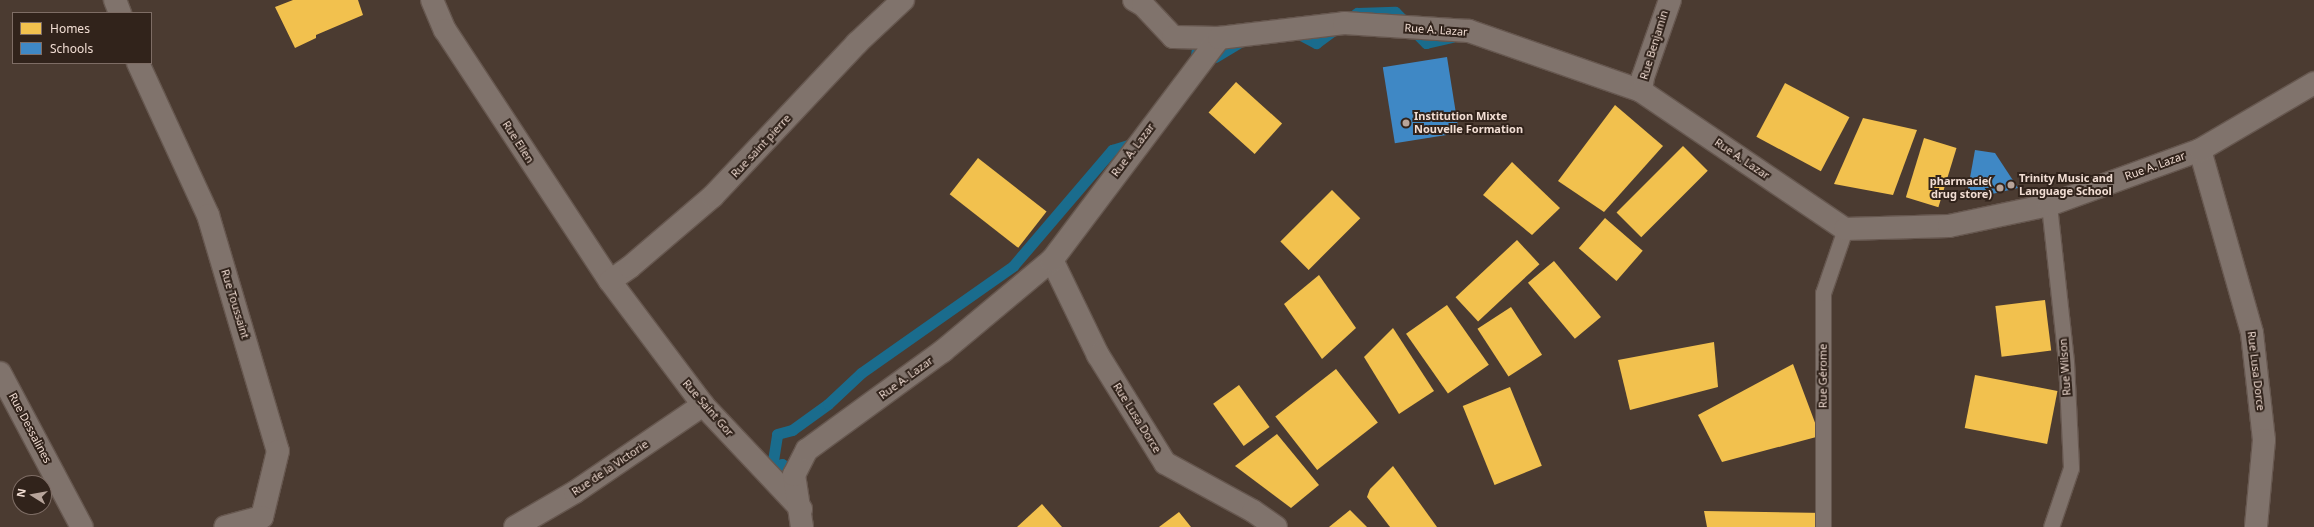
<!DOCTYPE html>
<meta charset="utf-8">
<style>
body{margin:0}
#map{position:relative;width:2314px;height:527px;overflow:hidden;background:#4b3b31;font-family:"Noto Sans",sans-serif}
div>[style]{position:absolute}
[style*='--x']{left:calc(var(--x)*1px);top:calc(var(--y)*1px);width:calc(var(--w)*1px);rotate:calc(var(--a)*1deg)}
.homes>*{inset:0;background:#f2c14e;transform-origin:0 0}
.schools>*{inset:0;background:#3f88c5;transform-origin:0 0}
.stream>*{height:11px;margin:-5.5px;padding:0 5.5px;transform-origin:5.5px;border-radius:5.5px;background:#1a6c8d}
.roads{filter:drop-shadow(1px 0 #66574f) drop-shadow(-1px 0 #66574f) drop-shadow(0 1px #66574f) drop-shadow(0 -1px #66574f)}
.service>*{height:15px;margin:-7.5px;padding:0 7.5px;transform-origin:7.5px;border-radius:7.5px;background:#80736c}
.minor>*{height:22px;margin:-11px;padding:0 11px;transform-origin:11px;border-radius:11px;background:#80736c}
.dots>*{width:11px;height:11px;translate:-50% -50%;box-sizing:border-box;border:2px solid #31231b;border-radius:50%}
span{translate:-50% -50%;white-space:nowrap;text-align:center;line-height:1.15;-webkit-text-stroke:4px #31231b;paint-order:stroke}
.street-label{font-size:11px;color:#f1ddd3}
.poi-label{font-size:11px;color:#f1ddd3;font-weight:700}
.left{translate:0 -50%;text-align:left}
.right{translate:-100% -50%;text-align:right}
.legend{position:absolute;left:12px;top:12px;width:140px;height:52px;box-sizing:border-box;background:#31231b;border:1px solid #7e6d65;margin:0;padding:5px 7px;list-style:none;font-size:12px;color:#f1ddd3}
.legend li{display:flex;align-items:center;gap:8px;height:20px}
.legend b{width:20px;border:1px solid #7e6d65}
.north{position:absolute;left:12px;top:475px;width:40px;height:40px;box-sizing:border-box;background:#31231b;border:1px solid #7e6d65;border-radius:50%;rotate:281deg;font-size:11px;font-weight:700;line-height:16px;text-align:center;color:#f1ddd3}
.north::after{content:'';display:block;margin:auto;width:14px;height:18px;background:#b7a49a;clip-path:polygon(50% 0,100% 100%,50% 72%,0 100%)}
</style>
<div id="map">
<div class="homes">
<i style="clip-path:polygon(293px 0,358px 0,363px 15px,316px 35px,316px 38px,295px 48px,275px 7px)"></i>
<i style="left:1236px;top:82px;width:62px;height:41px;rotate:42deg"></i>
<i style="left:1785px;top:83px;width:73px;height:61px;rotate:28deg"></i>
<i style="clip-path:polygon(1615px 105px,1663px 146px,1604px 212px,1558px 181px)"></i>
<i style="clip-path:polygon(1863px 118px,1917px 130px,1893px 195px,1834px 184px)"></i>
<i style="left:1924px;top:138px;width:34px;height:62px;rotate:17deg"></i>
<i style="left:1683px;top:146px;width:35px;height:94px;rotate:45deg"></i>
<i style="left:978px;top:158px;width:87px;height:46px;rotate:38deg"></i>
<i style="clip-path:polygon(1512px 162px,1560px 208px,1532px 235px,1483px 195px)"></i>
<i style="left:1332px;top:190px;width:40px;height:73px;rotate:45deg"></i>
<i style="left:1605px;top:218px;width:50px;height:40px;rotate:41deg"></i>
<i style="left:1517px;top:240px;width:33px;height:84px;rotate:47deg"></i>
<i style="left:1554px;top:261px;width:73px;height:34px;rotate:50deg"></i>
<i style="clip-path:polygon(1319px 275px,1356px 328px,1322px 359px,1284px 304px)"></i>
<i style="left:2045px;top:300px;width:51px;height:50px;rotate:83deg"></i>
<i style="left:1447px;top:305px;width:73px;height:50px;rotate:55deg"></i>
<i style="left:1511px;top:307px;width:57px;height:40px;rotate:57deg"></i>
<i style="clip-path:polygon(1393px 328px,1434px 391px,1399px 414px,1364px 357px)"></i>
<i style="clip-path:polygon(1714px 342px,1718px 387px,1630px 410px,1618px 360px)"></i>
<i style="clip-path:polygon(1793px 364px,1820px 436px,1722px 462px,1698px 415px)"></i>
<i style="left:1336px;top:369px;width:68px;height:77px;rotate:52deg"></i>
<i style="left:1975px;top:375px;width:84px;height:54px;rotate:11deg"></i>
<i style="left:1239px;top:385px;width:52px;height:32px;rotate:54deg"></i>
<i style="left:1510px;top:387px;width:85px;height:51px;rotate:68deg"></i>
<i style="clip-path:polygon(1277px 434px,1319px 485px,1291px 508px,1235px 466px)"></i>
<i style="clip-path:polygon(1393px 466px,1437px 527px,1390px 527px,1367px 497px,1370px 489px)"></i>
<i style="clip-path:polygon(1042px 504px,1062px 527px,1017px 527px)"></i>
<i style="clip-path:polygon(1350px 510px,1367px 527px,1329px 527px)"></i>
<i style="clip-path:polygon(1704px 511px,1825px 513px,1825px 527px,1707px 527px)"></i>
<i style="clip-path:polygon(1179px 512px,1191px 527px,1159px 527px)"></i>
</div>
<div class="schools">
<i style="left:1447px;top:57px;width:77px;height:65px;rotate:81deg"></i>
<i style="clip-path:polygon(1975px 150px,1995px 153px,2018px 188px,1966px 200px)"></i>
</div>
<div class="stream">
<i style="--x:1295;--y:32;--w:24;--a:28"></i>
<i style="--x:1316;--y:43;--w:51;--a:-36.2"></i>
<i style="--x:1357;--y:13;--w:38;--a:-2"></i>
<i style="--x:1395;--y:12;--w:44;--a:45"></i>
<i style="--x:1426;--y:43;--w:27;--a:-13"></i>
<i style="--x:1195;--y:64;--w:23;--a:-83"></i>
<i style="--x:1198;--y:41;--w:23;--a:43"></i>
<i style="--x:1215;--y:57;--w:31;--a:-31"></i>
<i style="--x:793;--y:481;--w:20;--a:-123"></i>
<i style="--x:782;--y:464;--w:10;--a:163"></i>
<i style="--x:772;--y:467;--w:33;--a:-81"></i>
<i style="--x:777;--y:434;--w:16;--a:-15"></i>
<i style="--x:792;--y:430;--w:44;--a:-35.8"></i>
<i style="--x:828;--y:404;--w:45;--a:-43.2"></i>
<i style="--x:861;--y:373;--w:186;--a:-35.1"></i>
<i style="--x:1013;--y:266;--w:153;--a:-49.5"></i>
<i style="--x:1112;--y:150;--w:27;--a:-17"></i>
</div>
<div class="roads">
<div class="service">
<i style="--x:2049;--y:205;--w:157;--a:83.8"></i>
<i style="--x:2066;--y:361;--w:107;--a:87.3"></i>
<i style="--x:2071;--y:468;--w:62;--a:108.7"></i>
<i style="--x:1823;--y:527;--w:234;--a:-90"></i>
<i style="--x:1823;--y:293;--w:68;--a:-71"></i>
</div>
<div class="minor">
<i style="--x:115;--y:0;--w:14;--a:69"></i>
<i style="--x:432;--y:0;--w:33;--a:67"></i>
<i style="--x:445;--y:30;--w:300;--a:56.7"></i>
<i style="--x:610;--y:281;--w:155;--a:53.1"></i>
<i style="--x:703;--y:405;--w:143;--a:46.7"></i>
<i style="--x:1134;--y:0;--w:10;--a:29"></i>
<i style="--x:1143;--y:5;--w:44;--a:46.8"></i>
<i style="--x:1173;--y:37;--w:46;--a:1.2"></i>
<i style="--x:138;--y:63;--w:167;--a:65.3"></i>
<i style="--x:208;--y:215;--w:246;--a:73.5"></i>
<i style="--x:278;--y:451;--w:68;--a:103.6"></i>
<i style="--x:262;--y:517;--w:38;--a:165"></i>
<i style="--x:1641;--y:91;--w:14;--a:-82"></i>
<i style="--x:1643;--y:77;--w:82;--a:-70.7"></i>
<i style="--x:2200;--y:150;--w:190;--a:74.1"></i>
<i style="--x:2252;--y:333;--w:108;--a:83.6"></i>
<i style="--x:2264;--y:440;--w:87;--a:95.3"></i>
<i style="--x:1052;--y:260;--w:106;--a:64.2"></i>
<i style="--x:1098;--y:355;--w:127;--a:58.2"></i>
<i style="--x:1165;--y:463;--w:100;--a:28.6"></i>
<i style="--x:1253;--y:511;--w:28;--a:35"></i>
<i style="--x:610;--y:281;--w:24;--a:-35"></i>
<i style="--x:630;--y:267;--w:109;--a:-40.5"></i>
<i style="--x:713;--y:196;--w:210;--a:-46.7"></i>
<i style="--x:857;--y:43;--w:63;--a:-43.1"></i>
<i style="--x:0;--y:373;--w:174;--a:62"></i>
<i style="--x:515;--y:527;--w:69;--a:-30.3"></i>
<i style="--x:575;--y:492;--w:155;--a:-34.2"></i>
<i style="--x:802;--y:527;--w:53;--a:-98.7"></i>
<i style="--x:794;--y:475;--w:28;--a:-63"></i>
<i style="--x:807;--y:450;--w:168;--a:-36.1"></i>
<i style="--x:943;--y:351;--w:142;--a:-39.9"></i>
<i style="--x:1052;--y:260;--w:278;--a:-53"></i>
<i style="--x:1219;--y:38;--w:126;--a:-6.8"></i>
<i style="--x:1344;--y:23;--w:125;--a:3.7"></i>
<i style="--x:1469;--y:31;--w:182;--a:19.2"></i>
<i style="--x:1641;--y:91;--w:246;--a:34.1"></i>
<i style="--x:1845;--y:229;--w:104;--a:-1.7"></i>
<i style="--x:1949;--y:226;--w:102;--a:-11.9"></i>
<i style="--x:2049;--y:205;--w:161;--a:-20"></i>
<i style="--x:2200;--y:150;--w:132;--a:-30.4"></i>
</div>
</div>
<div class="dots">
<i style="left:1406px;top:123px;background:#b7a49a"></i>
<i style="left:2011px;top:185px;background:#b7a49a"></i>
<i style="left:2000px;top:188px;background:#b7a49a"></i>
</div>
<div class="street-label">
<span style="left:1436px;top:30px;rotate:4deg">Rue A. Lazar</span>
<span style="left:1654px;top:45px;rotate:-73deg">Rue Benjamin</span>
<span style="left:518px;top:142px;rotate:57deg">Rue Ellen</span>
<span style="left:761px;top:146px;rotate:-47deg">Rue saint pierre</span>
<span style="left:1133px;top:150px;rotate:-53deg">Rue A. Lazar</span>
<span style="left:1742px;top:159px;rotate:34deg">Rue A. Lazar</span>
<span style="left:2155px;top:166px;rotate:-20deg">Rue A. Lazar</span>
<span style="left:235px;top:304px;rotate:73deg">Rue Toussaint</span>
<span style="left:2065px;top:367px;rotate:-94deg">Rue Wilson</span>
<span style="left:2256px;top:371px;rotate:83deg">Rue Lusa Dorce</span>
<span style="left:1823px;top:376px;rotate:-90deg">Rue Gérome</span>
<span style="left:906px;top:378px;rotate:-36deg">Rue A. Lazar</span>
<span style="left:708px;top:408px;rotate:49deg">Rue Saint Gor</span>
<span style="left:1137px;top:418px;rotate:58deg">Rue Lusa Dorce</span>
<span style="left:30px;top:428px;rotate:62deg">Rue Dessalines</span>
<span style="left:610px;top:468px;rotate:-34deg">Rue de la Victorie</span>
</div>
<div class="poi-label">
<span class="left" style="left:1414px;top:123px">Institution Mixte<br>Nouvelle Formation</span>
<span class="left" style="left:2019px;top:185px">Trinity Music and<br>Language School</span>
<span class="right" style="left:1992px;top:188px">pharmacie(<br>drug store)</span>
</div>
<ul class="legend">
<li><b style="height:11px;background:#f2c14e"></b>Homes</li>
<li><b style="height:11px;background:#3f88c5"></b>Schools</li>
</ul>
<div class="north">N</div>
</div>
